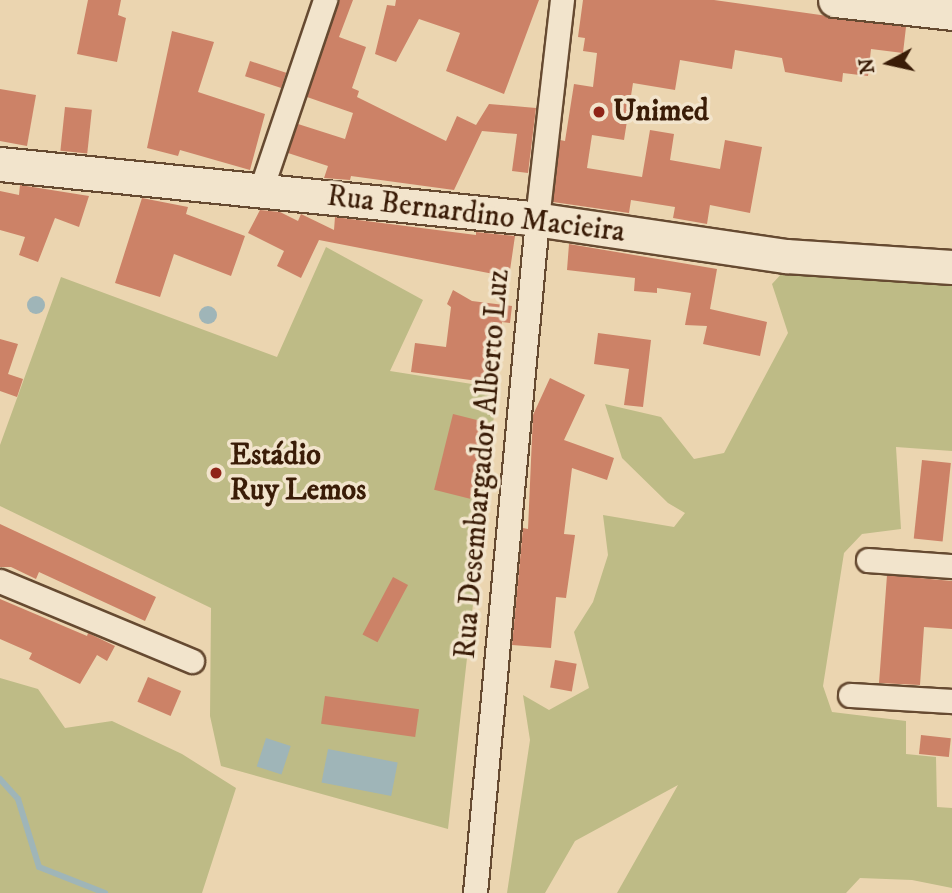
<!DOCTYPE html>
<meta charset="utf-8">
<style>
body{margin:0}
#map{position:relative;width:952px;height:893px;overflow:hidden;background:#ebd5b0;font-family:"IM FELL DW Pica",serif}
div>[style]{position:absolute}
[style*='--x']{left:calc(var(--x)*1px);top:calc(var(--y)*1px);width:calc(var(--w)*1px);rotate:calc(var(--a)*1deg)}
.green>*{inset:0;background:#bebb86}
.water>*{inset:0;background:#9fb5b8;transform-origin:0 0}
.round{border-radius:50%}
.stream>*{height:6px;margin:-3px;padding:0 3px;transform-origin:3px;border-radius:3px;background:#9fb5b8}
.building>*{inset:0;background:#cc8267;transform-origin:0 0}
.roads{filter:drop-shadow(2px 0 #664a31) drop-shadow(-2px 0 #664a31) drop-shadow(0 2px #664a31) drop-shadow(0 -2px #664a31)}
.street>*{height:23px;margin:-11.5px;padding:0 11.5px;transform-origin:11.5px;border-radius:11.5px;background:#f2e4cc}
.secondary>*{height:33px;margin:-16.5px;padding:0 16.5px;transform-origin:16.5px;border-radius:16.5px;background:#f2e4cc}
.dots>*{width:19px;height:19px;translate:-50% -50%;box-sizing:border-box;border:4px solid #f2e4cc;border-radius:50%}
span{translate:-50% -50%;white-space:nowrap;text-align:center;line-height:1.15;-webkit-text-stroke:7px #f2e4cc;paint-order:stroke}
.poi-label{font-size:30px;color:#3a1c07;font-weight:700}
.left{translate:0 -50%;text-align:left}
.street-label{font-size:30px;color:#3a1c07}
.north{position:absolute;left:854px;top:28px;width:70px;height:70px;-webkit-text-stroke:5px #f2e4cc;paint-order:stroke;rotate:262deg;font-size:19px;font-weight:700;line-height:28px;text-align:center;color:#3a1c07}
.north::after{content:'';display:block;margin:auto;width:24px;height:32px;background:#3a1c07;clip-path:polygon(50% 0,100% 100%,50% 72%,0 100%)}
</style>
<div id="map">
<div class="green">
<i style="clip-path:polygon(326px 247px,423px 300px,390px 371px,497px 388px,448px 829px,221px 766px,210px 716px,211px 608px,0 506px,0 445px,61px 277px,277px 357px)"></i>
<i style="clip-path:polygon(784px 271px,952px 284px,952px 451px,896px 447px,901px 529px,862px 534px,844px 553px,823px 686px,832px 712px,906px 721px,906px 754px,936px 757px,937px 807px,952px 808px,952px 888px,912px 880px,860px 878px,846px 893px,617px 893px,678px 785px,575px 841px,545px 893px,507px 893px,530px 740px,523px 695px,549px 710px,589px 688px,574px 632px,593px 602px,608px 555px,603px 515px,674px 527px,685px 513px,668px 503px,622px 458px,605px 404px,661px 417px,694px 459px,724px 453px,788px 333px,772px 284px)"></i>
<i style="clip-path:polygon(0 678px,38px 689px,65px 728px,112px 721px,182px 754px,236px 788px,202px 893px,0 893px)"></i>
</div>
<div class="water">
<i class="round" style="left:27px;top:296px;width:18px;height:18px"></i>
<i class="round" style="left:199px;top:306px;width:18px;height:18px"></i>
<i style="left:266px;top:738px;width:26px;height:30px;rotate:18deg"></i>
<i style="left:328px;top:749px;width:71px;height:34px;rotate:11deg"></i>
</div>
<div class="stream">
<i style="--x:0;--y:779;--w:27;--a:48"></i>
<i style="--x:18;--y:799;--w:71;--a:72.8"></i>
<i style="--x:39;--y:867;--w:71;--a:21.5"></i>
</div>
<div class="building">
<i style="clip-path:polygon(88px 0,121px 0,118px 15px,126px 18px,117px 62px,77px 54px)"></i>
<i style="clip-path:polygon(339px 0,353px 0,339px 37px,366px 47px,352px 88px,359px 91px,357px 97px,446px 141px,457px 116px,476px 125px,489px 104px,536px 108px,528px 173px,512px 171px,517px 134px,482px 131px,454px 190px,351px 176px,350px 180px,324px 178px,328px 166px,288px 153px,298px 124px,345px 139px,353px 113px,307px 97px)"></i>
<i style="clip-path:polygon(396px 0,539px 0,504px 94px,446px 71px,460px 33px,419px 19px,396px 62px,375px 54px,387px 5px,395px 6px)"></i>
<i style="clip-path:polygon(583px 0,714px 0,906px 27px,903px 53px,871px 49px,868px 76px,843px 73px,842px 82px,785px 72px,782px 58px,735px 50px,732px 69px,680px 60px,675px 90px,633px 83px,624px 140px,592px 135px,587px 168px,642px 177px,650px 130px,674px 134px,670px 160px,720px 169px,725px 140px,762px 147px,750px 213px,710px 205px,707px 224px,673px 218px,675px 207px,631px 200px,629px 213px,553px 202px,560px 140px,565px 141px,574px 84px,593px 87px,597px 53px,583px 51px,585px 38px,578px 37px)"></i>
<i style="clip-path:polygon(172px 31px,214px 42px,198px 92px,265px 114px,250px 170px,180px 150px,178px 156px,147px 148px)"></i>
<i style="left:250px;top:61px;width:38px;height:16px;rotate:18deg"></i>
<i style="clip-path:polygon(0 89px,36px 95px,27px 146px,0 141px)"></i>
<i style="left:65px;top:107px;width:27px;height:44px;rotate:6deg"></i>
<i style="clip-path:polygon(20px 185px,89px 196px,79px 227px,55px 218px,38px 262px,19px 255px,25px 237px,0 230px,0 191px,19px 195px)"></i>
<i style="clip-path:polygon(142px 198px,188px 207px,186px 214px,245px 236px,231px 276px,174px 254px,160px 297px,115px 283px)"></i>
<i style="clip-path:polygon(260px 210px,280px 212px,298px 221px,301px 214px,334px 230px,335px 217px,476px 235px,476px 232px,515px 236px,509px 277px,319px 240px,301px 278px,277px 266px,284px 251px,248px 233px)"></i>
<i style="clip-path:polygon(569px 244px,717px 269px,710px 309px,767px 322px,760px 356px,703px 344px,707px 326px,685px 325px,691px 293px,657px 288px,657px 293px,634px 291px,635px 278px,567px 270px)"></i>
<i style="clip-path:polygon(453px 290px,472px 301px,512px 306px,510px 323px,502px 322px,493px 383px,411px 372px,415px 343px,446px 347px,451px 307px,447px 304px)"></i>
<i style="clip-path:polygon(598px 333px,651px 340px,643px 407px,624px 405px,629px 369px,594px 364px)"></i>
<i style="clip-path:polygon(0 339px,18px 344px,8px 374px,23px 379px,17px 397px,0 391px)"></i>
<i style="clip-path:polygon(550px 378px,585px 395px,564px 440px,614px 458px,607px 480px,572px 468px,564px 534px,575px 535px,566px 598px,556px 597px,551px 648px,512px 645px,523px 528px,528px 529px,533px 415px)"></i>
<i style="left:453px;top:414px;width:37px;height:78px;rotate:14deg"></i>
<i style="left:922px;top:460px;width:29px;height:79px;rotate:6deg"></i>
<i style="clip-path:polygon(0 524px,156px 597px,145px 621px,39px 572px,36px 579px,11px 567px,0 567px)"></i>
<i style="clip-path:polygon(887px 575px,952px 581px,952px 629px,924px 627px,920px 685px,879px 683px)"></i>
<i style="left:393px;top:577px;width:17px;height:65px;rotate:28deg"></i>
<i style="clip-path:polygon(0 599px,87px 636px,88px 633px,115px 646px,107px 661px,97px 655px,80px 684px,29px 659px,32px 653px,0 639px)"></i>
<i style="left:555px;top:660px;width:22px;height:28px;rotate:10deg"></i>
<i style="left:148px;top:677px;width:36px;height:27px;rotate:23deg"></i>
<i style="left:325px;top:696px;width:95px;height:28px;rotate:8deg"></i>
<i style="left:921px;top:735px;width:30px;height:19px;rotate:6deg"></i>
</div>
<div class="roads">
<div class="street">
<i style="--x:260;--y:192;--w:203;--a:-71.3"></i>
<i style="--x:868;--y:560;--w:84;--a:4.1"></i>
<i style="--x:0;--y:581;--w:208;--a:22.6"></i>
<i style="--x:850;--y:695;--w:102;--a:3.4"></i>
<i style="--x:475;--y:893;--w:677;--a:-84.74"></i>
<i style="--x:537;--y:219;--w:220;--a:-83.5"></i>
</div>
<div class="secondary">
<i style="--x:835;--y:0;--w:118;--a:6.3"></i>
<i style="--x:0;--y:164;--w:524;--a:5.81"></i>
<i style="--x:521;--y:217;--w:268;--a:8.4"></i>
<i style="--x:786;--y:256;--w:166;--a:3.8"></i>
</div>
</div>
<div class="dots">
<i style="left:599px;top:112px;background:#8f2418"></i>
<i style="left:216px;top:473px;background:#8f2418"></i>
</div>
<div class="poi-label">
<span class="left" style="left:613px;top:112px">Unimed</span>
<span class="left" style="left:230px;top:473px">Estádio<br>Ruy Lemos</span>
</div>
<div class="street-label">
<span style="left:476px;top:215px;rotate:7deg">Rua Bernardino Macieira</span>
<span style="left:483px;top:464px;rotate:-85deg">Rua Desembargador Alberto Luz</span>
</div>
<div class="north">N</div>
</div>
